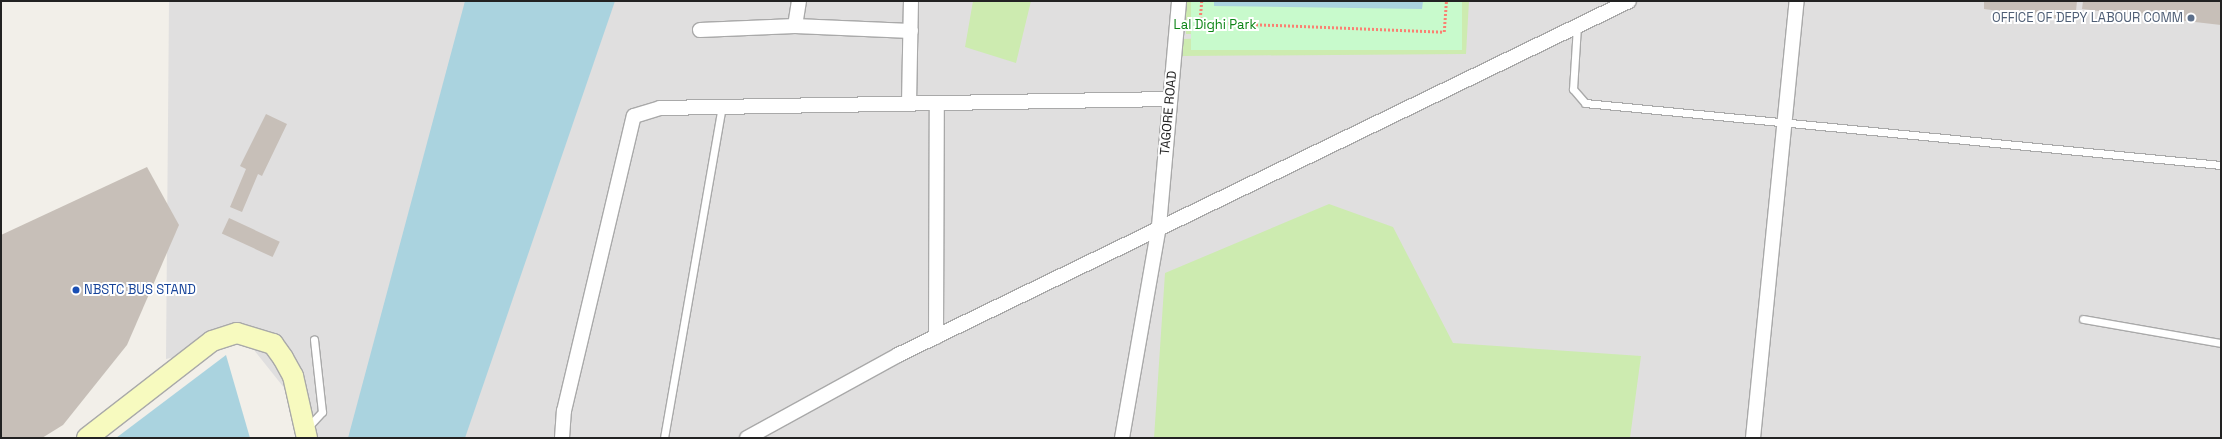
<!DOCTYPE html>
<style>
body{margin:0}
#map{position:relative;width:2222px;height:439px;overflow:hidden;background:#f2efe9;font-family:"Space Grotesk",sans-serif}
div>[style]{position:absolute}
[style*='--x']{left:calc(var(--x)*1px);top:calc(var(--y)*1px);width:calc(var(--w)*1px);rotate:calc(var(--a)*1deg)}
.residential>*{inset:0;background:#e0dfdf}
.grass>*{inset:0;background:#cdebb0;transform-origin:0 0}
.park>*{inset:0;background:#c8facc;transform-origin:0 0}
.water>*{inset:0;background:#aad3df}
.building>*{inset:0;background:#c7bfb8;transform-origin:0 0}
.path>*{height:2.5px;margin-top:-1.25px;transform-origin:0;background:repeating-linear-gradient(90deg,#fa8072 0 2px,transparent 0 4px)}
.roads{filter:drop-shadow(1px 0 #a9a9a9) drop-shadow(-1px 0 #a9a9a9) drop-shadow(0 1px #a9a9a9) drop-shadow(0 -1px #a9a9a9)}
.lane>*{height:7px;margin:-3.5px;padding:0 3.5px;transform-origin:3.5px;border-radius:3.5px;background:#fff}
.street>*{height:14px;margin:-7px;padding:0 7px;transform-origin:7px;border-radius:7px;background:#fff}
.secondary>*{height:20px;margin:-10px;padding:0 10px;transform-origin:10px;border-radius:10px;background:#f7fabf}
.dots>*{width:11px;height:11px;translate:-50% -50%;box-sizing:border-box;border:2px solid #fff;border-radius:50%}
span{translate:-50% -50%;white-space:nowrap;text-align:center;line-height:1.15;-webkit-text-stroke:4px #fff;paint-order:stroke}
.service-label{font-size:13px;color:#4e5e75}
.right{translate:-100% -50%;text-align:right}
.park-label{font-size:13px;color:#0c8416}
.street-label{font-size:13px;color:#222}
.transit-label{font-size:13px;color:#164399}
.left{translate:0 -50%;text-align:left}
.frame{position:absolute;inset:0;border:2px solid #222;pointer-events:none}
</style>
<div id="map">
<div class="residential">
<i style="clip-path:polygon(169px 1px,2221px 1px,2221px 438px,307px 438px,293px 399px,246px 340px,166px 359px)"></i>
</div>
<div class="grass">
<i style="clip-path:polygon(973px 1px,1031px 1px,1016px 63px,965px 47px)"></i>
<i style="left:1186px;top:1px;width:25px;height:33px"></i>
<i style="clip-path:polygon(1433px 1px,1469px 1px,1466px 54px,1182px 56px,1182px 39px,1217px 38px)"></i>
<i style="clip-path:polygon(1329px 204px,1393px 227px,1453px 343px,1641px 356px,1630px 438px,1154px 438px,1165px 273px)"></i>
</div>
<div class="park">
<i style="left:1191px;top:1px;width:271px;height:49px"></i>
</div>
<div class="water">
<i style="clip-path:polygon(465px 1px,615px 1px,465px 438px,348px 438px)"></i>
<i style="clip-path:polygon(1214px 1px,1423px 1px,1422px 9px,1214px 6px)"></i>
<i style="clip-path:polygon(226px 355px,250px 438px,116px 438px)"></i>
</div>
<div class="building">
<i style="clip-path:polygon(1984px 1px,2077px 1px,2075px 21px,1984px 9px)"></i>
<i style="clip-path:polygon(2083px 1px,2221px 1px,2221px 25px,2082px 9px)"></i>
<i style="clip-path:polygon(266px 114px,287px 124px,262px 176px,258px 174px,242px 212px,230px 207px,246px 169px,240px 166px)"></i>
<i style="clip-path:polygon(147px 167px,179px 225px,127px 345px,63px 425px,42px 438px,1px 438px,1px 235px)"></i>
<i style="left:229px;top:218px;width:56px;height:17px;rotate:25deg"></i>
</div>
<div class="path">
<i style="--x:1202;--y:1;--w:21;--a:95"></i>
<i style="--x:1200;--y:22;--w:244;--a:2.3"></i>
<i style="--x:1444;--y:32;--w:31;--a:-86"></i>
</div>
<div class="roads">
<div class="lane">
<i style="--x:1577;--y:26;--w:63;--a:93.6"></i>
<i style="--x:1573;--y:89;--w:18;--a:49"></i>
<i style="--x:1585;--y:103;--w:639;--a:5.57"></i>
<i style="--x:2083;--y:319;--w:140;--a:9.9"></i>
<i style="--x:307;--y:428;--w:22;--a:-47"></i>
<i style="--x:322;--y:412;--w:73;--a:-96.3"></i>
<i style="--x:664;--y:438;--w:336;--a:-80.1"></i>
</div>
<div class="street">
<i style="--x:795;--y:26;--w:25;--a:-81"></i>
<i style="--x:700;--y:30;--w:95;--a:-2.4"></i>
<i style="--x:795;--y:26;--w:116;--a:2.5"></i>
<i style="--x:909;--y:104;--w:103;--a:-88.9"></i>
<i style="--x:936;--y:337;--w:233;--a:-89.8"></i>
<i style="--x:562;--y:438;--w:27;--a:-86"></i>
<i style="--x:564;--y:411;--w:303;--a:-76.7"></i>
<i style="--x:634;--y:116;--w:27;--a:-17"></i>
<i style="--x:660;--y:108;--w:510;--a:-1.01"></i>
<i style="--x:747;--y:438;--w:172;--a:-28.8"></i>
<i style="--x:898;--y:355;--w:812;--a:-25.84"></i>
<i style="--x:1122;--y:438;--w:215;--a:-80.1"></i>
<i style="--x:1159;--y:226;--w:226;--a:-84.9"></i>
<i style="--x:1753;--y:438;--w:439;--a:-84.3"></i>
</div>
<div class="secondary">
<i style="--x:87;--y:438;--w:158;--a:-37.8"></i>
<i style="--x:212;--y:341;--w:26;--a:-18"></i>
<i style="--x:237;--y:333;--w:38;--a:17"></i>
<i style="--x:273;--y:344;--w:17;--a:54"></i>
<i style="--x:283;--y:358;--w:21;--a:61"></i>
<i style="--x:293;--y:376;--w:64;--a:77.3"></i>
</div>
</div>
<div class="dots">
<i style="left:2191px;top:18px;background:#5c6f8a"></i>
<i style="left:76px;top:290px;background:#1a4fb4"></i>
</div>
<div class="service-label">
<span class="right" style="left:2183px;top:18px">OFFICE OF DEPY LABOUR COMM</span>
</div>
<div class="park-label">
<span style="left:1215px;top:25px">Lal Dighi Park</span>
</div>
<div class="street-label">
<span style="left:1169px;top:113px;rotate:-85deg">TAGORE ROAD</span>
</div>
<div class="transit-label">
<span class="left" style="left:84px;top:290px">NBSTC BUS STAND</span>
</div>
<div class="frame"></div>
</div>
